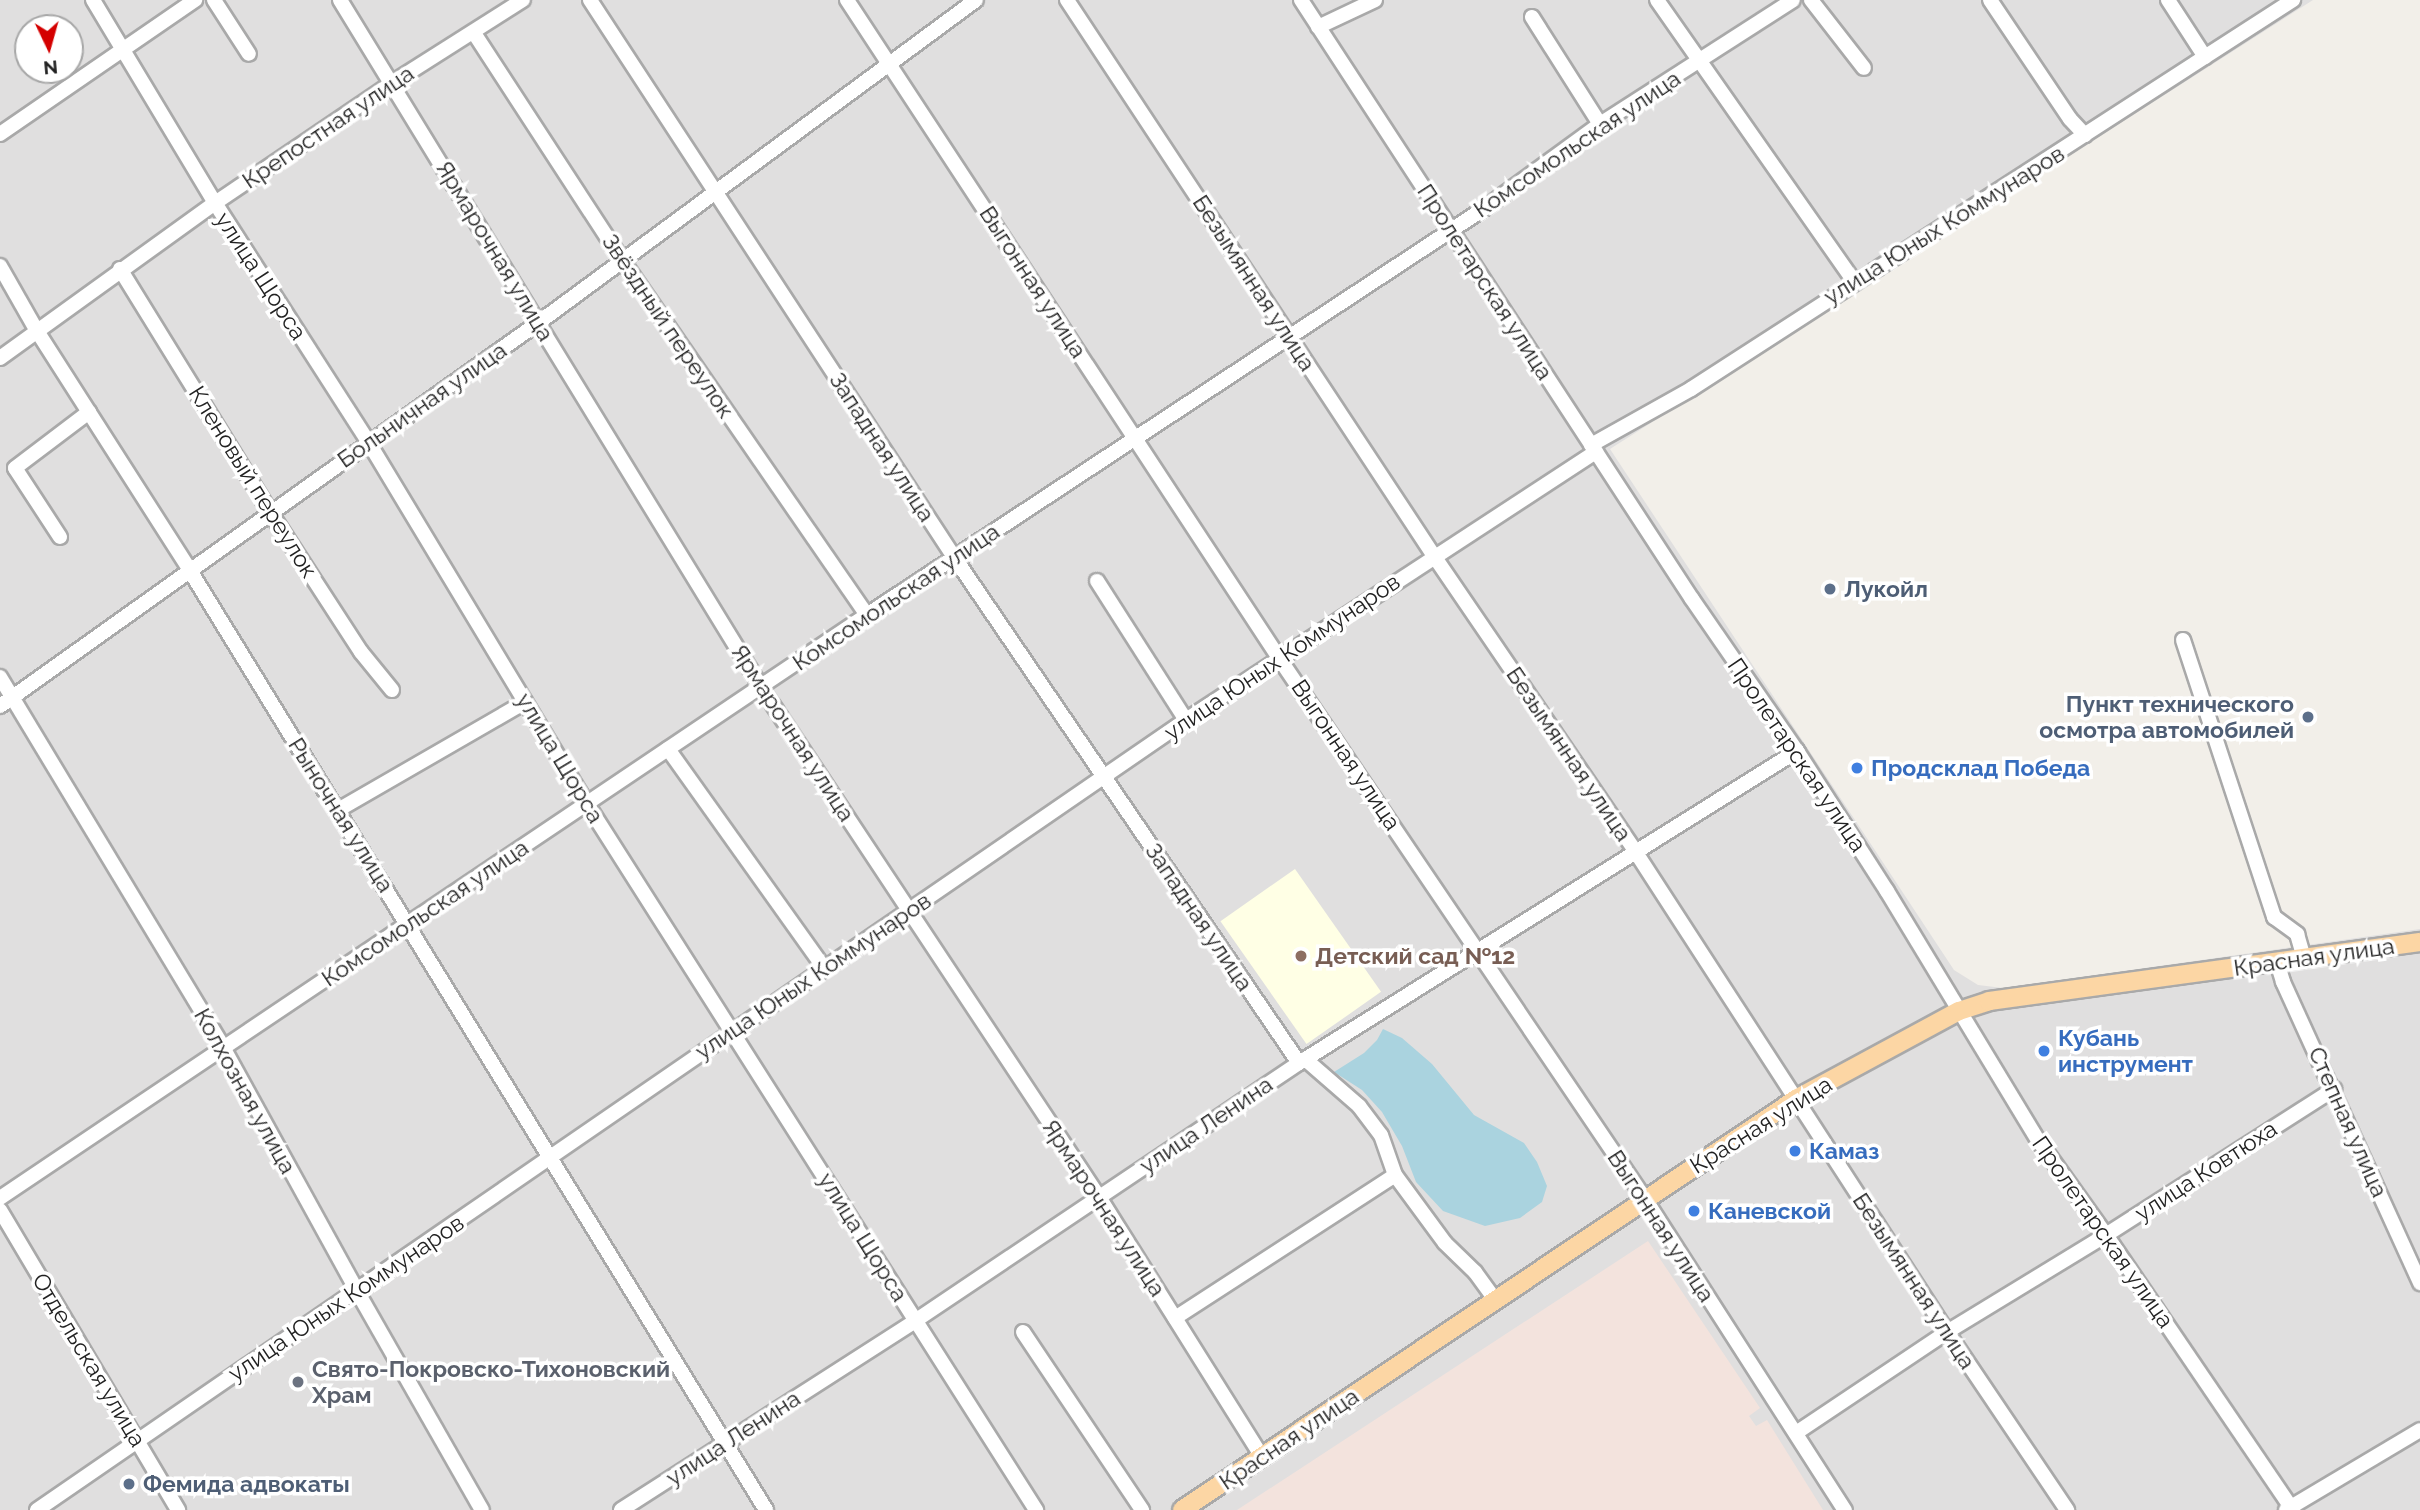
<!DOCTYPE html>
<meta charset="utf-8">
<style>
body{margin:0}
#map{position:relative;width:2420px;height:1510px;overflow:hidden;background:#f2efe9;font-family:Raleway,sans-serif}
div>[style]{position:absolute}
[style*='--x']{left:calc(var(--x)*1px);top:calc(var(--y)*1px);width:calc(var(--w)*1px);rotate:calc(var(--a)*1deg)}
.residential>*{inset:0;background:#e0dfdf}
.education>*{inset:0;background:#ffffe5;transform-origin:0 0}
.military>*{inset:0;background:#f3e3dd}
.water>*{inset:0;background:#aad3df}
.roads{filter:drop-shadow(2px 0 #a9a9a9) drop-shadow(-2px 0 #a9a9a9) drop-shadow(0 2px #a9a9a9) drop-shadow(0 -2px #a9a9a9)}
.minor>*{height:14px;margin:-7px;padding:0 7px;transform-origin:7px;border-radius:7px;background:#fff}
.major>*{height:18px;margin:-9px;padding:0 9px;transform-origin:9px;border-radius:9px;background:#fcd6a4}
.dots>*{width:19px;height:19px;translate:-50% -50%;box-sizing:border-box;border:4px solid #fff;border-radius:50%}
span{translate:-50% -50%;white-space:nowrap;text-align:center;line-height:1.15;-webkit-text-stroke:7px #fff;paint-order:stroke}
.street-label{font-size:23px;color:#222}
.service-label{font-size:23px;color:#4e5e75;font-weight:700}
.left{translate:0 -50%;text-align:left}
.right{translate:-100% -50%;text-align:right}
.shop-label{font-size:23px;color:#366cbe;font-weight:700}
.education-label{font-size:23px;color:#785e54;font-weight:700}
.worship-label{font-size:23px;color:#5b616d;font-weight:700}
.north{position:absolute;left:14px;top:14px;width:70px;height:70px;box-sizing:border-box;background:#fff;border:2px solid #a7a7a7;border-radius:50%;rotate:175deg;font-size:19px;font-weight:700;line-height:28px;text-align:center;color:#222}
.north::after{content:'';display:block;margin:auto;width:24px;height:32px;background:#d40000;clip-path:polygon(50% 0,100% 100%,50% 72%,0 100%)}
</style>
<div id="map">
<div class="residential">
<i style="clip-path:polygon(evenodd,0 0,2313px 0,1610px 449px,1954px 970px,1978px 985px,2003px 988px,2420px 929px,2420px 1510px,0 1510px,0 0,28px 28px,70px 28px,70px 70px,28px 70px,28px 28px)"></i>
</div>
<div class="education">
<i style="left:1295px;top:869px;width:150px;height:91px;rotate:55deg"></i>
</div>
<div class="military">
<i style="clip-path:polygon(1648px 1241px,1760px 1408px,1749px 1416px,1756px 1426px,1767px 1420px,1823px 1510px,1237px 1510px)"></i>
</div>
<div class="water">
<i style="clip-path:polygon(1383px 1029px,1402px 1038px,1432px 1064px,1474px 1115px,1524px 1143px,1537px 1162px,1547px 1186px,1542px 1202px,1520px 1218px,1485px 1226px,1443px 1211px,1416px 1182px,1402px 1146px,1382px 1112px,1362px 1090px,1334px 1072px,1364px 1053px,1377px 1040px)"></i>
</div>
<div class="roads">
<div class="minor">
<i style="--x:93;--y:0;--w:237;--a:59"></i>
<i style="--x:215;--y:203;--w:285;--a:57.3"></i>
<i style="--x:369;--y:443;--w:422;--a:58.9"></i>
<i style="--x:587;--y:804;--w:837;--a:57.54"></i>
<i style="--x:214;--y:0;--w:64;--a:57.1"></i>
<i style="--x:340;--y:0;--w:806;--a:58.5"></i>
<i style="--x:761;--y:687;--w:612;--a:56.47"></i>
<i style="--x:1099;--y:1197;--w:307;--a:57.9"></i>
<i style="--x:590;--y:0;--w:665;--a:56.84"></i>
<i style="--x:954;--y:557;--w:612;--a:55.71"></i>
<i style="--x:847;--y:0;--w:787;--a:56.71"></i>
<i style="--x:1279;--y:658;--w:653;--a:55.92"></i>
<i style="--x:1645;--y:1199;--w:370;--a:57.3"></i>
<i style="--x:1067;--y:0;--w:666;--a:56.57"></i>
<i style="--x:1434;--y:556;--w:357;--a:55.7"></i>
<i style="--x:1635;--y:851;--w:573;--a:57.03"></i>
<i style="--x:1947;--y:1332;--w:215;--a:56"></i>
<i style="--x:1301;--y:0;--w:715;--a:56.87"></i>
<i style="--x:1692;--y:599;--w:185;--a:55.4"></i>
<i style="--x:1797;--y:751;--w:166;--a:57.3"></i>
<i style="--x:1887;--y:891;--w:291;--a:58.8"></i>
<i style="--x:2038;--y:1140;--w:117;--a:54.4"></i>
<i style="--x:2106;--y:1235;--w:333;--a:55.8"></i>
<i style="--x:1657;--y:0;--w:343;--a:55"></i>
<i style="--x:1811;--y:0;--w:86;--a:52.1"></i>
<i style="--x:1990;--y:0;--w:143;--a:56.1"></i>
<i style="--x:2070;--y:119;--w:22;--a:47"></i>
<i style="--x:2168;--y:0;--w:68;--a:57"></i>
<i style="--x:1532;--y:17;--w:127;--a:57.6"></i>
<i style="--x:1318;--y:27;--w:63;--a:-25.3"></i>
<i style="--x:474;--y:33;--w:271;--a:56.9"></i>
<i style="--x:622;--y:260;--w:431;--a:55.4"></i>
<i style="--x:0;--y:134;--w:237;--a:-34.5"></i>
<i style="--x:0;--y:266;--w:75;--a:60.4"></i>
<i style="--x:37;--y:331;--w:282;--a:57.4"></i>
<i style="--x:189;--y:569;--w:1104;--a:58.48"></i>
<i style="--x:120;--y:269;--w:286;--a:58.3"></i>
<i style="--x:270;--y:512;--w:167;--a:57"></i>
<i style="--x:361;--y:652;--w:49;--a:50.8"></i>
<i style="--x:0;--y:358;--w:265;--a:-35.8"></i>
<i style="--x:215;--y:203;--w:214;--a:-34.1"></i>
<i style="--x:392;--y:83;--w:155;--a:-32.4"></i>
<i style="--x:1591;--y:445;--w:115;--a:-29.2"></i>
<i style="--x:1691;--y:389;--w:717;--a:-32.87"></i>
<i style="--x:60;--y:537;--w:82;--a:-123.1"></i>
<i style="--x:15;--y:468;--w:93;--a:-37.1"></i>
<i style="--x:1097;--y:581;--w:165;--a:57.4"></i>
<i style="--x:2183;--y:640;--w:292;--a:71.8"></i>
<i style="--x:2274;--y:917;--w:29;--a:36"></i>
<i style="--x:2297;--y:934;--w:25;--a:74"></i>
<i style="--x:0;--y:677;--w:434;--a:58.9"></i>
<i style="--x:224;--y:1049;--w:276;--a:61.2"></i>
<i style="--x:357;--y:1291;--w:252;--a:60.3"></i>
<i style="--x:0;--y:706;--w:660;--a:-35.45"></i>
<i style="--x:538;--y:323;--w:544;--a:-36.41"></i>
<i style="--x:668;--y:749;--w:269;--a:54.5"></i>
<i style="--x:338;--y:810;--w:216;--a:-30"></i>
<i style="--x:2277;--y:962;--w:21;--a:73"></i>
<i style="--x:2283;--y:982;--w:331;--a:65.5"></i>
<i style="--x:1305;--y:1059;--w:72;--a:41"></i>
<i style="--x:1359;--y:1106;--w:36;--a:53"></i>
<i style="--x:1381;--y:1135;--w:42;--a:70.7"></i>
<i style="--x:1395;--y:1175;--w:84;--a:53.7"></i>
<i style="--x:1445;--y:1243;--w:42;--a:44"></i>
<i style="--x:1475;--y:1272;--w:34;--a:54"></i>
<i style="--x:0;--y:1198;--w:1045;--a:-33.92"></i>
<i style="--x:867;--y:615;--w:740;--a:-33.37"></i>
<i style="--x:1485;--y:208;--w:142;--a:-36.1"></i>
<i style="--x:1600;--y:124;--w:229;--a:-32.7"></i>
<i style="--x:0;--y:1210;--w:349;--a:59.3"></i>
<i style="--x:1175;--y:1318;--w:262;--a:-33"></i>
<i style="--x:1023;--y:1332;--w:214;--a:56.2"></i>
<i style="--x:1796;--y:1433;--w:182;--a:-33.8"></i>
<i style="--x:1947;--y:1332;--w:186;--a:-31.4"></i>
<i style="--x:2106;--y:1235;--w:271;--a:-32.6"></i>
<i style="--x:37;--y:1510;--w:1394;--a:-34.51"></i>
<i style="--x:1186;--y:720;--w:490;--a:-33.2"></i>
<i style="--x:621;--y:1510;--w:350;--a:-32.7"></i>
<i style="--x:915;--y:1321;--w:463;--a:-33.9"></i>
<i style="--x:1299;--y:1063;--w:588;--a:-32.07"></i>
<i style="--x:2286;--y:1510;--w:156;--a:-30.8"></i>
</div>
<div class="major">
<i style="--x:1182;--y:1510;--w:739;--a:-33.8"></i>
<i style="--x:1796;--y:1099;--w:185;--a:-28.4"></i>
<i style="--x:1959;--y:1011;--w:32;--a:-18"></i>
<i style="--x:1989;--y:1001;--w:435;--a:-7.8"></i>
</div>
</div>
<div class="dots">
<i style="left:1830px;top:589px;background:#5c6f8a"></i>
<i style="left:2308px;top:717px;background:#5c6f8a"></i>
<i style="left:1857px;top:768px;background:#3f7fe0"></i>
<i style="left:1301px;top:956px;background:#8d6e63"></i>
<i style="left:2044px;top:1051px;background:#3f7fe0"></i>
<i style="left:1795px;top:1151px;background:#3f7fe0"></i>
<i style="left:1694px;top:1211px;background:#3f7fe0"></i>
<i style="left:298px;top:1382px;background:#6b7280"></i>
<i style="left:129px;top:1484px;background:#5c6f8a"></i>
</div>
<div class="street-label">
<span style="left:328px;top:127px;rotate:-34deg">Крепостная улица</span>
<span style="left:1577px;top:144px;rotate:-34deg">Комсомольская улица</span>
<span style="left:1944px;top:225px;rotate:-32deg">улица Юных Коммунаров</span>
<span style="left:495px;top:251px;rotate:59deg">Ярмарочная улица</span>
<span style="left:261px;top:276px;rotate:57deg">улица Щорса</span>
<span style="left:1033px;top:282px;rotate:57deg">Выгонная улица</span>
<span style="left:1485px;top:282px;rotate:57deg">Пролетарская улица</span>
<span style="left:1254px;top:283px;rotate:57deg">Безымянная улица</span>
<span style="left:668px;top:326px;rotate:56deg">Звёздный переулок</span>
<span style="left:422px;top:405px;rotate:-35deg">Больничная улица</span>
<span style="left:882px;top:447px;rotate:57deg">Западная улица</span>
<span style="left:253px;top:482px;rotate:58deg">Кленовый переулок</span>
<span style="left:896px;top:597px;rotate:-34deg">Комсомольская улица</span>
<span style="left:1282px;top:657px;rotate:-34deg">улица Юных Коммунаров</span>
<span style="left:793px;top:733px;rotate:57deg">Ярмарочная улица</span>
<span style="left:1569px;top:754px;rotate:56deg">Безымянная улица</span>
<span style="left:1346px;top:755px;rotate:56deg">Выгонная улица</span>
<span style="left:1797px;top:755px;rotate:56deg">Пролетарская улица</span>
<span style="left:560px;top:758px;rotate:59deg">улица Щорса</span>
<span style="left:341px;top:815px;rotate:58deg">Рыночная улица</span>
<span style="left:425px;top:913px;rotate:-34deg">Комсомольская улица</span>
<span style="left:1199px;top:917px;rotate:56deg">Западная улица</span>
<span style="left:2314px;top:957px;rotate:-8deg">Красная улица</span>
<span style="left:813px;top:976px;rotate:-34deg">улица Юных Коммунаров</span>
<span style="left:245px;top:1091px;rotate:61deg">Колхозная улица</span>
<span style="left:2348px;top:1122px;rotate:66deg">Степная улица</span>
<span style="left:1206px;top:1125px;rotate:-34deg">улица Ленина</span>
<span style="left:1761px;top:1125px;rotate:-32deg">Красная улица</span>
<span style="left:2206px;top:1171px;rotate:-33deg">улица Ковтюха</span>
<span style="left:1104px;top:1208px;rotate:57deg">Ярмарочная улица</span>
<span style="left:1661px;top:1226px;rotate:57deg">Выгонная улица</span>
<span style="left:2103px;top:1232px;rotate:55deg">Пролетарская улица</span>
<span style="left:863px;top:1237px;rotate:58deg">улица Щорса</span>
<span style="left:1914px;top:1281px;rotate:57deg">Безымянная улица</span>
<span style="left:346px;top:1298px;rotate:-34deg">улица Юных Коммунаров</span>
<span style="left:89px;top:1360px;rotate:59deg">Отдельская улица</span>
<span style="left:733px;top:1438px;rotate:-33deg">улица Ленина</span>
<span style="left:1289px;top:1439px;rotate:-34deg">Красная улица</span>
</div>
<div class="service-label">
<span class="left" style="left:1844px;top:589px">Лукойл</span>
<span class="right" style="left:2294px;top:717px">Пункт технического<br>осмотра автомобилей</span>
<span class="left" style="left:143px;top:1484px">Фемида адвокаты</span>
</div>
<div class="shop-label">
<span class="left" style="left:1871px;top:768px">Продсклад Победа</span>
<span class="left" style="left:2058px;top:1051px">Кубань<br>инструмент</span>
<span class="left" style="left:1809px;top:1151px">Камаз</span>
<span class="left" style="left:1708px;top:1211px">Каневской</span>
</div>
<div class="education-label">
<span class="left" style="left:1315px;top:956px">Детский сад №12</span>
</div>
<div class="worship-label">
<span class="left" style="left:312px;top:1382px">Свято-Покровско-Тихоновский<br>Храм</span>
</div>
<div class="north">N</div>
</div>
